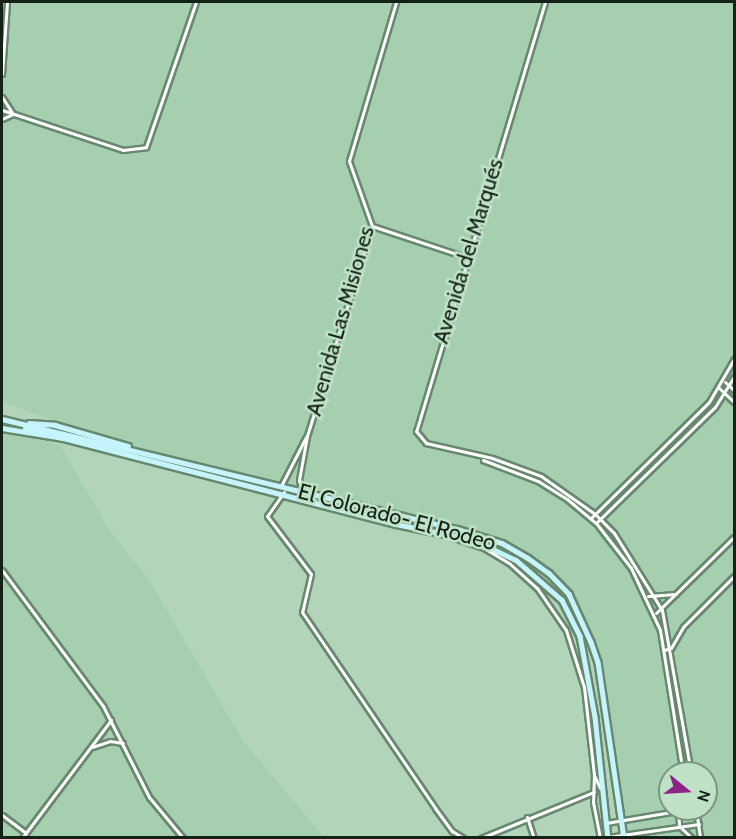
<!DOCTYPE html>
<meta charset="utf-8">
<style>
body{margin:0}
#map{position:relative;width:736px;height:839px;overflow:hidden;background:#b2d5ba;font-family:Cabin,sans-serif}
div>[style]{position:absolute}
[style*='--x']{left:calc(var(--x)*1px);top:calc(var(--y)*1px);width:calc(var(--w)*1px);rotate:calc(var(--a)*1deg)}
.built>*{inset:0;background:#a5cfae}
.roads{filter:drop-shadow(2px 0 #67886e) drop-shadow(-2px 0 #67886e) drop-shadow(0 2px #67886e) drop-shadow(0 -2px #67886e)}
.street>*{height:3px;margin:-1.5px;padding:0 1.5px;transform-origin:1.5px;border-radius:1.5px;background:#fff}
.secondary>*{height:4.5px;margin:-2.25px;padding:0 2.25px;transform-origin:2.25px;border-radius:2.25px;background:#c5f4fc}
span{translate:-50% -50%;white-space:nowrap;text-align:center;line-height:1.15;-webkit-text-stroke:5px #bfe2c7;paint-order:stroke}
.street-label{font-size:22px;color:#142117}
.frame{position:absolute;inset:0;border:3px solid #142117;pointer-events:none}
.north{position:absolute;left:658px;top:761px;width:60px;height:60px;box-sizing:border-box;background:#bfe2c7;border:2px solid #7b9581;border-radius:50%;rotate:108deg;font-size:16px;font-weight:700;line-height:24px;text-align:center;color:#142117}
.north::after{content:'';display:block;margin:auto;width:21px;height:27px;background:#8e2185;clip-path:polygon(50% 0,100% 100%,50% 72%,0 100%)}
</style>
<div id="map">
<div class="built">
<i style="clip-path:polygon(evenodd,2px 2px,734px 2px,734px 837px,621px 837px,591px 642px,569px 594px,549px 573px,502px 543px,153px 455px,2px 402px,2px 2px,670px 773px,706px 773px,706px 809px,670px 809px,670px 773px)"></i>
<i style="clip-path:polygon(2px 430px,60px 445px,108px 528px,151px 583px,243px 741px,324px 837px,2px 838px)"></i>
</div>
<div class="roads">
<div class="street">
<i style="--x:545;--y:2;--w:448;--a:106.7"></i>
<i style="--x:416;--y:431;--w:16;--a:50"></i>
<i style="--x:426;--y:443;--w:68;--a:12.8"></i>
<i style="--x:492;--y:458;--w:52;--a:20.2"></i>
<i style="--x:541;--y:476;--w:66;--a:35.1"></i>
<i style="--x:595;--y:514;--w:27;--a:45"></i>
<i style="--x:614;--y:533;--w:91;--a:58.1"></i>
<i style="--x:662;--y:610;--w:166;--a:79.9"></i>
<i style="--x:2;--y:74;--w:72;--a:-86"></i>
<i style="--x:2;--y:97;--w:20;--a:57"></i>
<i style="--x:13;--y:114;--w:12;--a:156"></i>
<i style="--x:2;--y:110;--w:127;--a:18.3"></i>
<i style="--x:123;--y:150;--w:23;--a:-7"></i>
<i style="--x:146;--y:147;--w:153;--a:-71"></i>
<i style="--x:372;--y:226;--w:99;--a:18.3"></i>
<i style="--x:725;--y:382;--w:12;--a:42"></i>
<i style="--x:719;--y:388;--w:21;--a:43"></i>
<i style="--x:483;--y:460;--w:59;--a:20.9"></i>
<i style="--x:538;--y:481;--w:34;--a:32"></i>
<i style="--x:567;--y:499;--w:38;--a:40"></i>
<i style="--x:596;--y:523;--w:57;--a:52.1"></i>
<i style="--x:631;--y:568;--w:68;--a:64.9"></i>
<i style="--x:660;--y:630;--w:145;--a:80.9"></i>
<i style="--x:281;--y:486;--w:55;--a:-63"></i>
<i style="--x:302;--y:490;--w:10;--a:-107"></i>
<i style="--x:299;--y:480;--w:45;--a:-79.7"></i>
<i style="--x:307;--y:436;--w:220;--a:-72.8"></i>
<i style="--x:372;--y:226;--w:69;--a:-109.5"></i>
<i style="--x:349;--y:161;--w:166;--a:-73.5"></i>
<i style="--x:284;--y:492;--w:29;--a:125"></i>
<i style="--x:267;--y:516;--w:73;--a:52.8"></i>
<i style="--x:311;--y:574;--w:39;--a:103"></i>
<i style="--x:302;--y:612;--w:237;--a:55.8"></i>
<i style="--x:435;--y:808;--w:29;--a:54"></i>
<i style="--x:452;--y:831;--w:13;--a:32"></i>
<i style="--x:591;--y:518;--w:165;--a:-44.5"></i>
<i style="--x:709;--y:402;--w:50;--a:-59.8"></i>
<i style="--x:596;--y:523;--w:166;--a:-44.3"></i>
<i style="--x:715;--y:407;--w:36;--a:-58"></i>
<i style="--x:449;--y:536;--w:37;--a:19"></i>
<i style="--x:484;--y:548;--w:29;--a:31"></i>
<i style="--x:509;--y:563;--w:38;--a:42"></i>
<i style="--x:537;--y:588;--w:51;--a:55.4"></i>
<i style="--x:566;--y:630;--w:60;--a:72.5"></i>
<i style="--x:584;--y:687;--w:89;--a:83.5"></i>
<i style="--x:594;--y:775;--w:27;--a:92"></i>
<i style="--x:593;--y:802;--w:37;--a:79"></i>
<i style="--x:2;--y:570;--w:169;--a:53.4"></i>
<i style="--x:103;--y:706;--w:102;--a:63.2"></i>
<i style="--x:149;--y:797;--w:53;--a:50.3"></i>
<i style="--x:648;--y:596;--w:28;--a:-4"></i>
<i style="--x:656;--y:613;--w:109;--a:-44.3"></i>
<i style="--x:664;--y:650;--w:7;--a:-16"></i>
<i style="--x:671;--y:648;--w:24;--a:-60"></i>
<i style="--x:683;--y:627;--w:72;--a:-45"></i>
<i style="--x:92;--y:747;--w:19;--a:-18"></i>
<i style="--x:110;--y:741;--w:13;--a:9"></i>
<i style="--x:595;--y:777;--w:12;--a:66"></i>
<i style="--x:696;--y:809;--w:29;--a:82"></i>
<i style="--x:678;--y:810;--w:16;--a:86"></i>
<i style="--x:679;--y:826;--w:18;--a:43"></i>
<i style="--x:2;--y:815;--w:30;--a:37"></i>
<i style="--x:527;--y:817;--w:22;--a:72"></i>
<i style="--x:606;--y:823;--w:84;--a:-9.6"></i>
<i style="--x:608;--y:837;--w:92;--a:-8.1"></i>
<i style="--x:22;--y:838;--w:148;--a:-53"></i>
<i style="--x:481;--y:838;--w:122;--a:-22.2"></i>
</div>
<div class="secondary">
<i style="--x:2;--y:419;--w:468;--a:13.6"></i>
<i style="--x:457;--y:529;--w:47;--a:17.3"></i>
<i style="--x:502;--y:543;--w:30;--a:30"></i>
<i style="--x:528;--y:558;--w:26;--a:36"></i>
<i style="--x:549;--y:573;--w:29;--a:46"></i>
<i style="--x:569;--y:594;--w:53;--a:65.4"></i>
<i style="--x:591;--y:642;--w:21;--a:71"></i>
<i style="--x:598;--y:662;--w:178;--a:81.6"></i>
<i style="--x:29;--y:423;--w:26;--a:4"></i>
<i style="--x:55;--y:425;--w:76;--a:16"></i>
<i style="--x:2;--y:428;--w:62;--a:9.3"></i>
<i style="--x:25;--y:428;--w:383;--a:14.5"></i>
<i style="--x:396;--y:524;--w:80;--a:11.6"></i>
<i style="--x:474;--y:540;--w:47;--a:25.5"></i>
<i style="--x:516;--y:560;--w:61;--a:41"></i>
<i style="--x:562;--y:600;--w:40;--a:63.4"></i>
<i style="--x:580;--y:636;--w:82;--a:79.5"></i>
<i style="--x:595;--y:717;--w:122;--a:83.9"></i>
</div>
</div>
<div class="street-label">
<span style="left:468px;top:251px;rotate:-73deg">Avenida del Marqués</span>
<span style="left:340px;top:321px;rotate:-74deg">Avenida Las Misiones</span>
<span style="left:397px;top:517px;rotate:15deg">El Colorado- El Rodeo</span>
</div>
<div class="frame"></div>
<div class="north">N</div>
</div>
